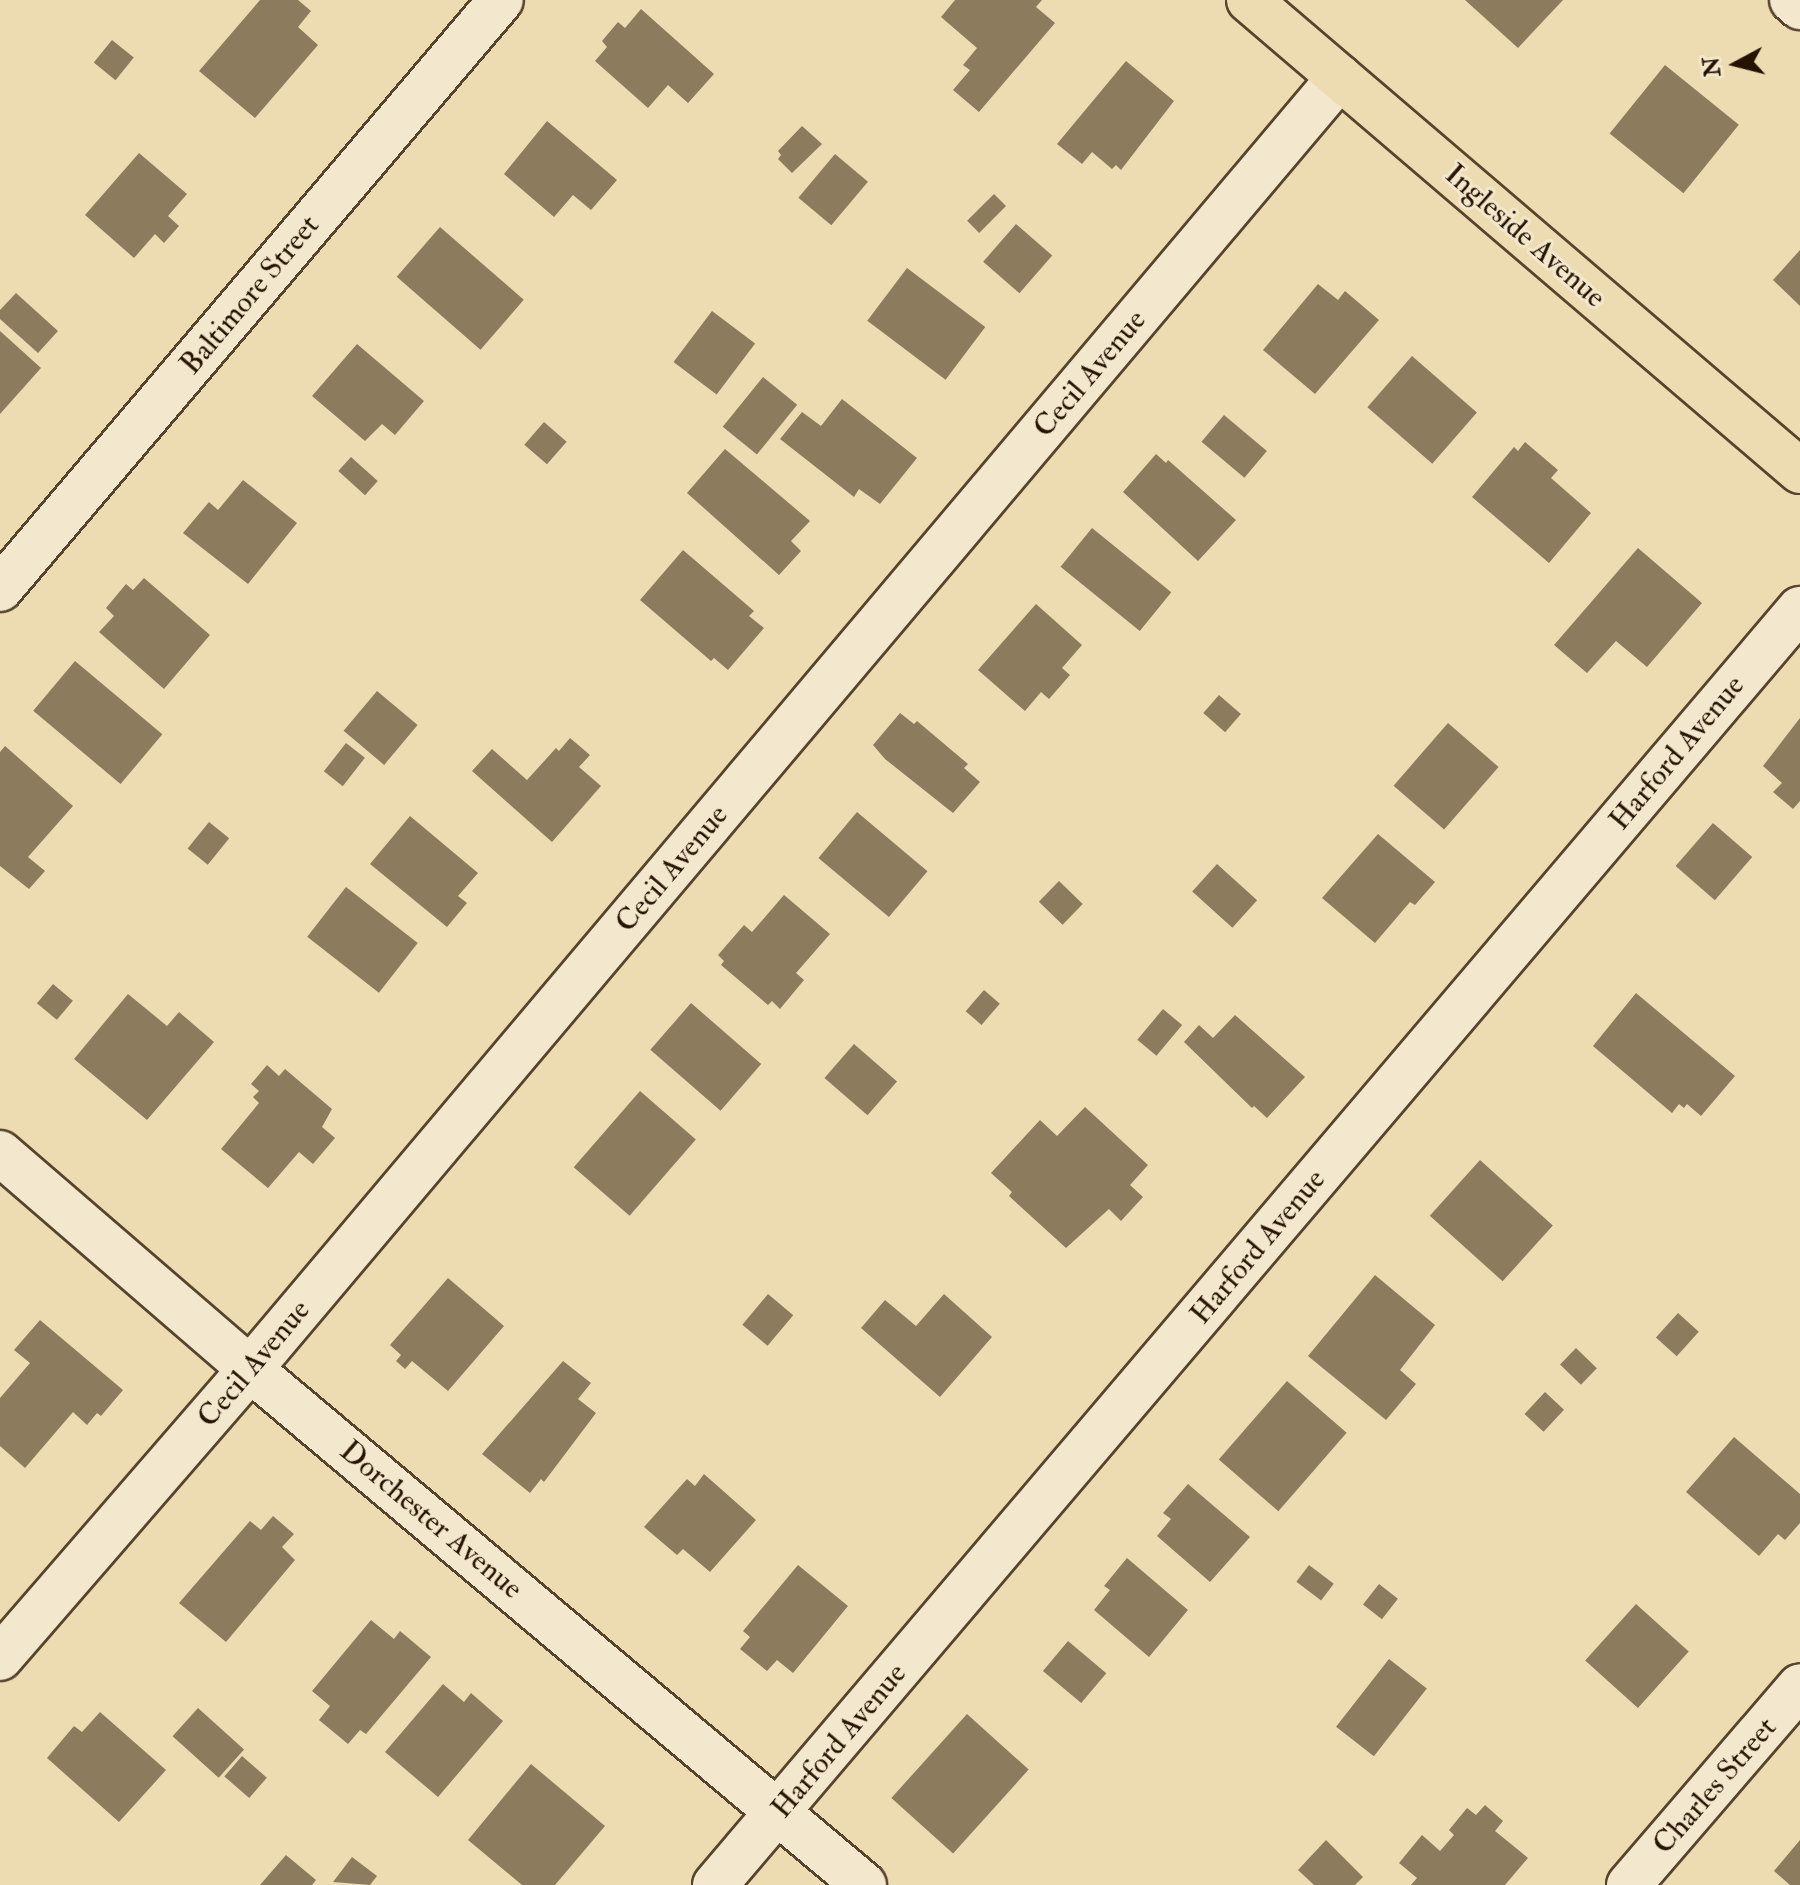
<!DOCTYPE html>
<style>
body{margin:0}
#map{position:relative;width:1800px;height:1885px;overflow:hidden;background:#eddcb2;font-family:"IM FELL Double Pica",serif}
div>[style]{position:absolute}
[style*='--x']{left:calc(var(--x)*1px);top:calc(var(--y)*1px);width:calc(var(--w)*1px);rotate:calc(var(--a)*1deg)}
.building>*{inset:0;background:#8d7b5d;transform-origin:0 0}
.roads{filter:drop-shadow(2px 0 #57442c) drop-shadow(-2px 0 #57442c) drop-shadow(0 2px #57442c) drop-shadow(0 -2px #57442c)}
.minor>*{height:44px;margin:-22px;padding:0 22px;transform-origin:22px;border-radius:22px;background:#f3e8cd}
.major>*{height:44px;margin:-22px;padding:0 22px;transform-origin:22px;border-radius:22px;background:#eddcb2}
span{translate:-50% -50%;white-space:nowrap;text-align:center;line-height:1.15;-webkit-text-stroke:6px #f3e8cd;paint-order:stroke}
.street-label{font-size:30px;color:#251200}
.north{position:absolute;left:1696px;top:24px;width:80px;height:80px;-webkit-text-stroke:6px #f3e8cd;paint-order:stroke;rotate:263deg;font-size:22px;font-weight:700;line-height:32px;text-align:center;color:#251200}
.north::after{content:'';display:block;margin:auto;width:28px;height:36px;background:#251200;clip-path:polygon(50% 0,100% 100%,50% 72%,0 100%)}
</style>
<div id="map">
<div class="building">
<i style="clip-path:polygon(260px 0,298px 0,311px 11px,298px 27px,318px 45px,255px 118px,199px 71px)"></i>
<i style="clip-path:polygon(955px 0,1042px 0,1036px 7px,1055px 23px,979px 112px,953px 90px,970px 70px,963px 65px,977px 48px,941px 17px)"></i>
<i style="clip-path:polygon(1465px 0,1563px 0,1518px 48px)"></i>
<i style="clip-path:polygon(641px 9px,714px 74px,688px 103px,668px 85px,648px 108px,595px 61px,607px 47px,602px 41px,618px 22px,625px 28px)"></i>
<i style="left:112px;top:40px;width:28px;height:29px;rotate:39deg"></i>
<i style="clip-path:polygon(1126px 61px,1174px 101px,1121px 170px,1116px 165px,1112px 169px,1092px 152px,1082px 164px,1057px 144px)"></i>
<i style="left:1665px;top:65px;width:95px;height:88px;rotate:39deg"></i>
<i style="clip-path:polygon(547px 121px,617px 180px,591px 210px,573px 195px,554px 217px,504px 174px)"></i>
<i style="clip-path:polygon(802px 126px,822px 144px,792px 173px,778px 159px,781px 155px,778px 151px)"></i>
<i style="clip-path:polygon(139px 153px,187px 194px,168px 216px,179px 226px,164px 243px,155px 234px,134px 258px,85px 215px)"></i>
<i style="left:835px;top:154px;width:43px;height:57px;rotate:40deg"></i>
<i style="left:994px;top:194px;width:17px;height:38px;rotate:45deg"></i>
<i style="left:1016px;top:224px;width:48px;height:50px;rotate:41deg"></i>
<i style="left:440px;top:227px;width:111px;height:66px;rotate:41deg"></i>
<i style="clip-path:polygon(1800px 250px,1800px 306px,1773px 280px)"></i>
<i style="left:907px;top:268px;width:98px;height:66px;rotate:37deg"></i>
<i style="clip-path:polygon(1318px 284px,1338px 300px,1345px 291px,1379px 320px,1315px 394px,1263px 350px)"></i>
<i style="clip-path:polygon(16px 293px,58px 331px,38px 353px,0 319px,0 310px)"></i>
<i style="left:712px;top:311px;width:54px;height:64px;rotate:37deg"></i>
<i style="clip-path:polygon(0 331px,41px 368px,0 414px)"></i>
<i style="clip-path:polygon(357px 344px,424px 401px,395px 435px,382px 424px,365px 441px,312px 396px)"></i>
<i style="left:1412px;top:356px;width:86px;height:68px;rotate:41deg"></i>
<i style="left:763px;top:377px;width:44px;height:64px;rotate:39deg"></i>
<i style="clip-path:polygon(842px 399px,917px 458px,880px 504px,859px 489px,854px 497px,780px 439px,802px 412px,821px 426px)"></i>
<i style="left:1224px;top:415px;width:56px;height:35px;rotate:40deg"></i>
<i style="left:544px;top:422px;width:30px;height:30px;rotate:41deg"></i>
<i style="clip-path:polygon(1525px 442px,1558px 470px,1551px 478px,1591px 513px,1549px 563px,1472px 497px,1514px 447px,1518px 451px)"></i>
<i style="clip-path:polygon(725px 449px,810px 521px,791px 541px,801px 551px,779px 575px,687px 493px)"></i>
<i style="clip-path:polygon(1156px 454px,1166px 463px,1168px 460px,1236px 520px,1198px 561px,1123px 492px)"></i>
<i style="left:351px;top:457px;width:36px;height:19px;rotate:42deg"></i>
<i style="clip-path:polygon(243px 480px,297px 523px,248px 584px,183px 533px,209px 502px,218px 510px)"></i>
<i style="left:1092px;top:528px;width:102px;height:50px;rotate:39deg"></i>
<i style="clip-path:polygon(1638px 548px,1702px 603px,1647px 667px,1616px 641px,1587px 673px,1554px 645px)"></i>
<i style="clip-path:polygon(683px 550px,754px 611px,749px 616px,764px 628px,728px 670px,714px 658px,711px 661px,640px 600px)"></i>
<i style="clip-path:polygon(144px 578px,210px 635px,164px 689px,99px 632px,114px 616px,106px 608px,126px 584px,133px 590px)"></i>
<i style="clip-path:polygon(1036px 604px,1082px 645px,1062px 668px,1070px 675px,1049px 699px,1041px 692px,1025px 711px,978px 670px)"></i>
<i style="left:75px;top:661px;width:114px;height:65px;rotate:40deg"></i>
<i style="left:377px;top:691px;width:53px;height:52px;rotate:40deg"></i>
<i style="left:1219px;top:695px;width:29px;height:24px;rotate:41deg"></i>
<i style="clip-path:polygon(900px 713px,914px 724px,917px 721px,968px 764px,964px 768px,980px 782px,953px 813px,885px 759px,873px 745px)"></i>
<i style="clip-path:polygon(1800px 718px,1800px 801px,1793px 809px,1773px 792px,1782px 783px,1763px 766px)"></i>
<i style="left:1448px;top:723px;width:67px;height:83px;rotate:41deg"></i>
<i style="clip-path:polygon(570px 738px,590px 755px,579px 767px,601px 786px,552px 842px,472px 771px,492px 749px,527px 780px,556px 748px,559px 751px)"></i>
<i style="left:346px;top:743px;width:24px;height:36px;rotate:38deg"></i>
<i style="clip-path:polygon(5px 746px,73px 806px,28px 857px,45px 871px,29px 889px,0 866px,0 752px)"></i>
<i style="left:857px;top:812px;width:92px;height:60px;rotate:40deg"></i>
<i style="clip-path:polygon(410px 816px,478px 873px,458px 896px,467px 903px,447px 927px,370px 864px)"></i>
<i style="left:209px;top:822px;width:26px;height:34px;rotate:39deg"></i>
<i style="left:1713px;top:823px;width:52px;height:57px;rotate:41deg"></i>
<i style="clip-path:polygon(1378px 834px,1435px 882px,1415px 905px,1410px 902px,1375px 943px,1322px 898px)"></i>
<i style="left:1217px;top:864px;width:54px;height:37px;rotate:42deg"></i>
<i style="left:1059px;top:881px;width:33px;height:29px;rotate:44deg"></i>
<i style="left:346px;top:887px;width:91px;height:63px;rotate:38deg"></i>
<i style="clip-path:polygon(784px 895px,830px 934px,796px 973px,804px 980px,780px 1009px,772px 1001px,768px 1005px,721px 965px,724px 961px,718px 955px,744px 925px,752px 932px)"></i>
<i style="left:53px;top:984px;width:26px;height:25px;rotate:40deg"></i>
<i style="left:984px;top:990px;width:21px;height:28px;rotate:41deg"></i>
<i style="clip-path:polygon(1636px 993px,1735px 1076px,1701px 1116px,1687px 1104px,1684px 1108px,1679px 1104px,1672px 1113px,1593px 1046px)"></i>
<i style="clip-path:polygon(128px 994px,167px 1026px,179px 1012px,214px 1042px,147px 1120px,74px 1059px)"></i>
<i style="left:691px;top:1003px;width:93px;height:62px;rotate:41deg"></i>
<i style="left:1163px;top:1009px;width:25px;height:40px;rotate:40deg"></i>
<i style="clip-path:polygon(1235px 1015px,1305px 1077px,1267px 1118px,1254px 1106px,1252px 1108px,1184px 1042px,1199px 1025px,1213px 1038px)"></i>
<i style="left:854px;top:1044px;width:57px;height:45px;rotate:41deg"></i>
<i style="clip-path:polygon(267px 1065px,279px 1076px,285px 1069px,332px 1109px,322px 1127px,335px 1138px,313px 1164px,299px 1152px,268px 1188px,221px 1149px,259px 1103px,253px 1097px,259px 1091px,251px 1084px)"></i>
<i style="left:640px;top:1091px;width:74px;height:101px;rotate:41deg"></i>
<i style="clip-path:polygon(1085px 1107px,1148px 1165px,1130px 1185px,1143px 1197px,1121px 1221px,1109px 1209px,1066px 1248px,1009px 1196px,1012px 1192px,991px 1173px,1040px 1120px,1057px 1136px)"></i>
<i style="left:1480px;top:1160px;width:98px;height:75px;rotate:42deg"></i>
<i style="clip-path:polygon(1375px 1275px,1435px 1325px,1400px 1370px,1416px 1384px,1386px 1420px,1308px 1356px)"></i>
<i style="clip-path:polygon(448px 1278px,504px 1326px,448px 1391px,412px 1361px,405px 1369px,396px 1361px,401px 1355px,390px 1345px)"></i>
<i style="left:768px;top:1294px;width:33px;height:40px;rotate:40deg"></i>
<i style="clip-path:polygon(944px 1294px,992px 1337px,940px 1397px,861px 1328px,885px 1300px,916px 1326px)"></i>
<i style="left:1678px;top:1313px;width:28px;height:33px;rotate:42deg"></i>
<i style="clip-path:polygon(40px 1320px,123px 1390px,101px 1416px,97px 1413px,87px 1425px,73px 1412px,25px 1468px,0 1446px,0 1398px,30px 1363px,14px 1350px)"></i>
<i style="left:1576px;top:1348px;width:29px;height:23px;rotate:44deg"></i>
<i style="clip-path:polygon(563px 1361px,591px 1383px,578px 1399px,596px 1413px,544px 1482px,541px 1479px,530px 1493px,482px 1454px)"></i>
<i style="left:1287px;top:1381px;width:79px;height:104px;rotate:41deg"></i>
<i style="left:1545px;top:1392px;width:26px;height:30px;rotate:43deg"></i>
<i style="clip-path:polygon(1734px 1437px,1800px 1494px,1800px 1523px,1785px 1540px,1778px 1534px,1759px 1556px,1686px 1492px)"></i>
<i style="clip-path:polygon(704px 1474px,756px 1520px,710px 1572px,683px 1549px,677px 1555px,644px 1527px,687px 1479px,695px 1486px)"></i>
<i style="clip-path:polygon(1188px 1484px,1250px 1537px,1210px 1582px,1157px 1536px,1171px 1519px,1163px 1513px)"></i>
<i style="clip-path:polygon(273px 1516px,294px 1534px,282px 1547px,295px 1560px,226px 1642px,179px 1603px,250px 1521px,261px 1530px)"></i>
<i style="clip-path:polygon(1127px 1558px,1188px 1610px,1149px 1657px,1094px 1610px,1110px 1590px,1104px 1586px)"></i>
<i style="clip-path:polygon(798px 1565px,848px 1606px,793px 1673px,777px 1660px,767px 1671px,740px 1649px,750px 1637px,743px 1631px)"></i>
<i style="left:1309px;top:1565px;width:31px;height:21px;rotate:37deg"></i>
<i style="left:1379px;top:1584px;width:24px;height:26px;rotate:38deg"></i>
<i style="left:1636px;top:1604px;width:71px;height:76px;rotate:42deg"></i>
<i style="clip-path:polygon(371px 1620px,394px 1639px,400px 1631px,431px 1657px,366px 1734px,360px 1730px,348px 1744px,319px 1720px,330px 1706px,312px 1691px)"></i>
<i style="left:1068px;top:1641px;width:50px;height:39px;rotate:40deg"></i>
<i style="left:1389px;top:1659px;width:48px;height:86px;rotate:38deg"></i>
<i style="clip-path:polygon(443px 1684px,464px 1702px,471px 1693px,503px 1721px,438px 1797px,385px 1752px)"></i>
<i style="left:198px;top:1708px;width:62px;height:38px;rotate:42deg"></i>
<i style="clip-path:polygon(100px 1712px,166px 1770px,119px 1822px,47px 1758px,74px 1726px,82px 1732px)"></i>
<i style="left:967px;top:1714px;width:83px;height:113px;rotate:42deg"></i>
<i style="left:242px;top:1756px;width:33px;height:27px;rotate:41deg"></i>
<i style="clip-path:polygon(531px 1764px,605px 1826px,555px 1885px,522px 1885px,468px 1840px)"></i>
<i style="clip-path:polygon(1485px 1805px,1503px 1821px,1495px 1831px,1528px 1858px,1505px 1885px,1411px 1885px,1417px 1878px,1399px 1863px,1422px 1835px,1440px 1851px,1454px 1835px,1449px 1830px,1467px 1808px,1476px 1815px)"></i>
<i style="clip-path:polygon(1326px 1840px,1363px 1877px,1355px 1885px,1314px 1885px,1298px 1870px)"></i>
<i style="clip-path:polygon(1800px 1840px,1800px 1885px,1790px 1885px,1774px 1871px)"></i>
<i style="clip-path:polygon(286px 1855px,316px 1880px,312px 1885px,260px 1885px)"></i>
<i style="clip-path:polygon(352px 1857px,377px 1876px,370px 1885px,333px 1882px)"></i>
</div>
<div class="roads">
<div class="minor">
<i style="--x:1792;--y:0;--w:11;--a:41"></i>
<i style="--x:0;--y:589;--w:773;--a:-49.62"></i>
<i style="--x:0;--y:1153;--w:330;--a:40.8"></i>
<i style="--x:250;--y:1369;--w:802;--a:40.04"></i>
<i style="--x:0;--y:1658;--w:382;--a:-49.1"></i>
<i style="--x:250;--y:1369;--w:1690;--a:-49.85"></i>
<i style="--x:715;--y:1885;--w:1675;--a:-49.63"></i>
<i style="--x:1629;--y:1885;--w:262;--a:-49.3"></i>
</div>
<div class="major">
<i style="--x:1249;--y:0;--w:725;--a:40.52"></i>
</div>
</div>
<div class="street-label">
<span style="left:1525px;top:236px;rotate:41deg">Ingleside Avenue</span>
<span style="left:250px;top:295px;rotate:-50deg">Baltimore Street</span>
<span style="left:1090px;top:374px;rotate:-50deg">Cecil Avenue</span>
<span style="left:1677px;top:753px;rotate:-50deg">Harford Avenue</span>
<span style="left:672px;top:869px;rotate:-50deg">Cecil Avenue</span>
<span style="left:1258px;top:1247px;rotate:-50deg">Harford Avenue</span>
<span style="left:254px;top:1364px;rotate:-50deg">Cecil Avenue</span>
<span style="left:431px;top:1520px;rotate:40deg">Dorchester Avenue</span>
<span style="left:839px;top:1741px;rotate:-50deg">Harford Avenue</span>
<span style="left:1715px;top:1786px;rotate:-49deg">Charles Street</span>
</div>
<div class="north">N</div>
</div>
